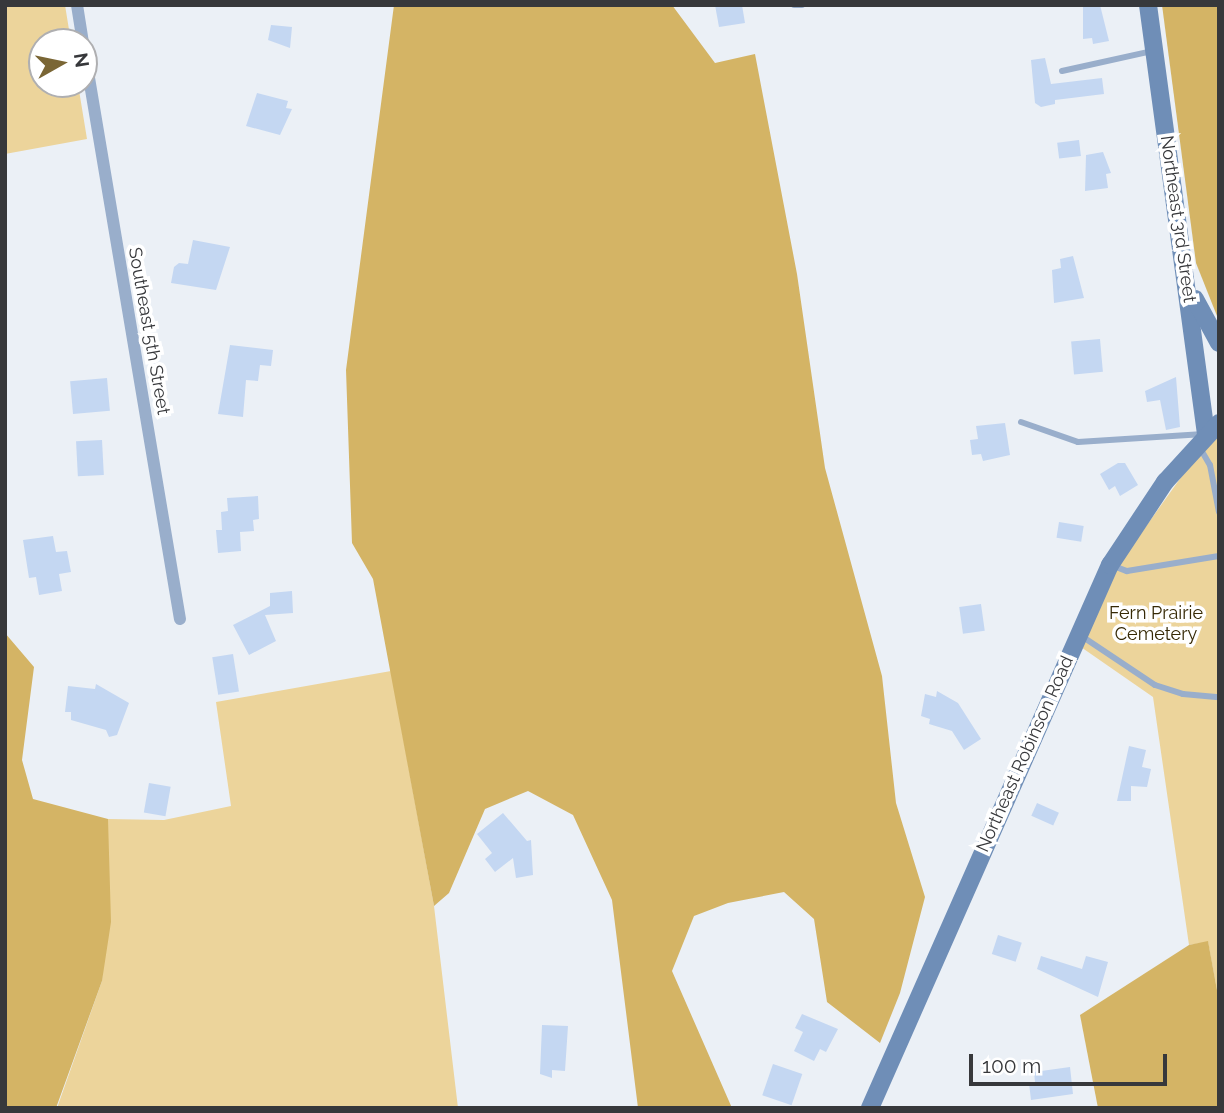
<!DOCTYPE html>
<style>
body{margin:0}
#map{position:relative;width:1224px;height:1113px;overflow:hidden;background:#ebf0f6;font-family:Raleway,sans-serif}
div>[style]{position:absolute}
[style*='--x']{left:calc(var(--x)*1px);top:calc(var(--y)*1px);width:calc(var(--w)*1px);rotate:calc(var(--a)*1deg)}
.green>*{inset:0;background:#ecd49b}
.forest>*{inset:0;background:#d4b465}
.building>*{inset:0;background:#c4d7f2;transform-origin:0 0}
.lane>*{height:6px;margin:-3px;padding:0 3px;transform-origin:3px;border-radius:3px;background:#99aecb}
.street>*{height:12px;margin:-6px;padding:0 6px;transform-origin:6px;border-radius:6px;background:#99aecb}
.secondary>*{height:18px;margin:-9px;padding:0 9px;transform-origin:9px;border-radius:9px;background:#6f8eb7}
span{translate:-50% -50%;white-space:nowrap;text-align:center;line-height:1.15;-webkit-text-stroke:7px #fff;paint-order:stroke}
.street-label{font-size:18px;color:#37383b}
.park-label{font-size:18px;color:#362905}
.frame{position:absolute;inset:0;border:7px solid #37383b;pointer-events:none}
.north{position:absolute;left:28px;top:28px;width:70px;height:70px;box-sizing:border-box;background:#fff;border:2px solid #afafb1;border-radius:50%;rotate:81deg;font-size:19px;font-weight:700;line-height:28px;text-align:center;color:#37383b}
.north::after{content:'';display:block;margin:auto;width:24px;height:32px;background:#7a6635;clip-path:polygon(50% 0,100% 100%,50% 72%,0 100%)}
.scale{position:absolute;left:969px;top:1054px;width:198px;height:32px;box-sizing:border-box;border:4px solid #37383b;border-top:0;padding-left:9px;font-size:21px;line-height:24px;white-space:nowrap;color:#37383b;-webkit-text-stroke:5px #fff;paint-order:stroke}
</style>
<div id="map">
<div class="green">
<i style="clip-path:polygon(5px 5px,65px 5px,71px 42px,42px 42px,42px 84px,78px 84px,87px 139px,5px 154px)"></i>
<i style="clip-path:polygon(1219px 436px,1219px 1001px,1208px 942px,1189px 945px,1153px 697px,1078px 645px,1119px 564px,1197px 455px)"></i>
<i style="clip-path:polygon(391px 671px,434px 906px,458px 1108px,57px 1108px,102px 981px,108px 819px,164px 820px,231px 806px,216px 702px)"></i>
</div>
<div class="forest">
<i style="clip-path:polygon(394px 5px,672px 5px,715px 63px,755px 54px,797px 274px,825px 468px,882px 676px,896px 803px,925px 897px,900px 993px,880px 1043px,827px 1002px,814px 919px,784px 892px,728px 903px,694px 916px,672px 971px,732px 1108px,638px 1108px,612px 900px,573px 815px,528px 791px,485px 809px,449px 893px,434px 906px,373px 579px,352px 543px,346px 370px)"></i>
<i style="clip-path:polygon(1162px 5px,1219px 5px,1219px 321px,1196px 263px)"></i>
<i style="clip-path:polygon(5px 633px,34px 667px,22px 760px,33px 799px,108px 819px,111px 922px,102px 981px,56px 1108px,5px 1108px)"></i>
<i style="clip-path:polygon(1208px 941px,1219px 1001px,1219px 1108px,1098px 1108px,1080px 1015px,1189px 945px)"></i>
</div>
<div class="building">
<i style="clip-path:polygon(715px 5px,742px 5px,745px 23px,719px 27px)"></i>
<i style="clip-path:polygon(1083px 5px,1100px 5px,1109px 41px,1093px 44px,1092px 38px,1083px 39px)"></i>
<i style="clip-path:polygon(271px 25px,292px 27px,290px 48px,268px 40px)"></i>
<i style="clip-path:polygon(1045px 58px,1051px 84px,1102px 78px,1104px 94px,1055px 100px,1055px 104px,1041px 107px,1035px 103px,1031px 60px)"></i>
<i style="clip-path:polygon(257px 93px,288px 101px,286px 108px,292px 109px,280px 135px,246px 126px)"></i>
<i style="left:1079px;top:140px;width:16px;height:22px;rotate:83deg"></i>
<i style="clip-path:polygon(1103px 152px,1111px 173px,1106px 174px,1108px 188px,1085px 191px,1086px 155px)"></i>
<i style="clip-path:polygon(193px 240px,230px 247px,216px 290px,171px 283px,174px 267px,179px 263px,188px 264px)"></i>
<i style="clip-path:polygon(1073px 256px,1084px 298px,1054px 303px,1052px 270px,1061px 268px,1060px 259px)"></i>
<i style="left:1100px;top:339px;width:33px;height:29px;rotate:85deg"></i>
<i style="clip-path:polygon(230px 345px,273px 350px,271px 366px,260px 365px,258px 381px,246px 380px,243px 417px,218px 414px)"></i>
<i style="clip-path:polygon(1176px 377px,1180px 427px,1166px 430px,1160px 400px,1147px 402px,1145px 391px)"></i>
<i style="left:107px;top:378px;width:33px;height:37px;rotate:85deg"></i>
<i style="clip-path:polygon(1005px 423px,1010px 455px,983px 461px,981px 454px,972px 455px,970px 440px,978px 439px,976px 426px)"></i>
<i style="left:102px;top:440px;width:35px;height:26px;rotate:87deg"></i>
<i style="clip-path:polygon(1118px 463px,1125px 463px,1138px 485px,1120px 496px,1115px 486px,1109px 490px,1100px 474px)"></i>
<i style="clip-path:polygon(258px 496px,259px 519px,253px 520px,254px 531px,240px 532px,241px 551px,218px 553px,216px 530px,222px 530px,221px 512px,228px 511px,227px 498px)"></i>
<i style="left:1059px;top:522px;width:25px;height:16px;rotate:9deg"></i>
<i style="clip-path:polygon(53px 536px,56px 552px,67px 551px,71px 572px,59px 574px,62px 591px,39px 595px,36px 577px,29px 578px,23px 540px)"></i>
<i style="clip-path:polygon(292px 591px,293px 613px,265px 615px,276px 641px,249px 655px,233px 625px,270px 606px,270px 593px)"></i>
<i style="left:981px;top:604px;width:27px;height:22px;rotate:82deg"></i>
<i style="left:233px;top:654px;width:38px;height:21px;rotate:81deg"></i>
<i style="clip-path:polygon(96px 684px,129px 703px,117px 735px,109px 737px,106px 730px,71px 720px,71px 712px,65px 712px,68px 686px,95px 689px)"></i>
<i style="clip-path:polygon(937px 691px,958px 703px,981px 739px,964px 750px,952px 731px,929px 724px,930px 719px,921px 716px,925px 694px,936px 697px)"></i>
<i style="clip-path:polygon(1129px 746px,1146px 750px,1142px 767px,1151px 769px,1147px 787px,1131px 786px,1131px 801px,1117px 801px)"></i>
<i style="left:149px;top:783px;width:22px;height:30px;rotate:10deg"></i>
<i style="left:1037px;top:803px;width:24px;height:14px;rotate:24deg"></i>
<i style="clip-path:polygon(503px 813px,527px 841px,531px 840px,533px 875px,516px 878px,513px 858px,495px 872px,485px 859px,492px 853px,477px 834px)"></i>
<i style="left:998px;top:935px;width:25px;height:20px;rotate:18deg"></i>
<i style="clip-path:polygon(1041px 956px,1082px 969px,1086px 956px,1108px 962px,1098px 997px,1037px 969px)"></i>
<i style="clip-path:polygon(802px 1014px,838px 1029px,826px 1052px,820px 1049px,814px 1061px,794px 1051px,803px 1032px,795px 1028px)"></i>
<i style="clip-path:polygon(542px 1025px,568px 1026px,565px 1071px,552px 1070px,552px 1078px,540px 1074px)"></i>
<i style="left:773px;top:1064px;width:31px;height:33px;rotate:19deg"></i>
<i style="clip-path:polygon(1070px 1067px,1073px 1094px,1031px 1100px,1029px 1083px,1035px 1082px,1034px 1072px)"></i>
</div>
<div class="lane">
<i style="--x:794;--y:5;--w:8;--a:0"></i>
<i style="--x:1062;--y:71;--w:92;--a:-12.5"></i>
<i style="--x:1021;--y:422;--w:60;--a:19.3"></i>
<i style="--x:1078;--y:442;--w:126;--a:-3.6"></i>
<i style="--x:1200;--y:448;--w:20;--a:60"></i>
<i style="--x:1210;--y:465;--w:48;--a:79.2"></i>
<i style="--x:1111;--y:565;--w:17;--a:21"></i>
<i style="--x:1127;--y:571;--w:93;--a:-9.3"></i>
<i style="--x:1080;--y:635;--w:90;--a:33.7"></i>
<i style="--x:1155;--y:685;--w:29;--a:18"></i>
<i style="--x:1183;--y:694;--w:36;--a:5"></i>
</div>
<div class="street">
<i style="--x:77;--y:5;--w:37;--a:81"></i>
<i style="--x:84;--y:48;--w:579;--a:80.46"></i>
</div>
<div class="secondary">
<i style="--x:1148;--y:5;--w:433;--a:82.3"></i>
<i style="--x:1195;--y:299;--w:50;--a:61.4"></i>
<i style="--x:870;--y:1108;--w:594;--a:-66.16"></i>
<i style="--x:1110;--y:565;--w:100;--a:-56.5"></i>
<i style="--x:1165;--y:482;--w:80;--a:-47.5"></i>
</div>
<div class="street-label">
<span style="left:1178px;top:219px;rotate:82deg">Northeast 3rd Street</span>
<span style="left:149px;top:331px;rotate:80deg">Southeast 5th Street</span>
<span style="left:1025px;top:754px;rotate:-66deg">Northeast Robinson Road</span>
</div>
<div class="park-label">
<span style="left:1156px;top:624px">Fern Prairie<br>Cemetery</span>
</div>
<div class="frame"></div>
<div class="north">N</div>
<div class="scale">100 m</div>
</div>
